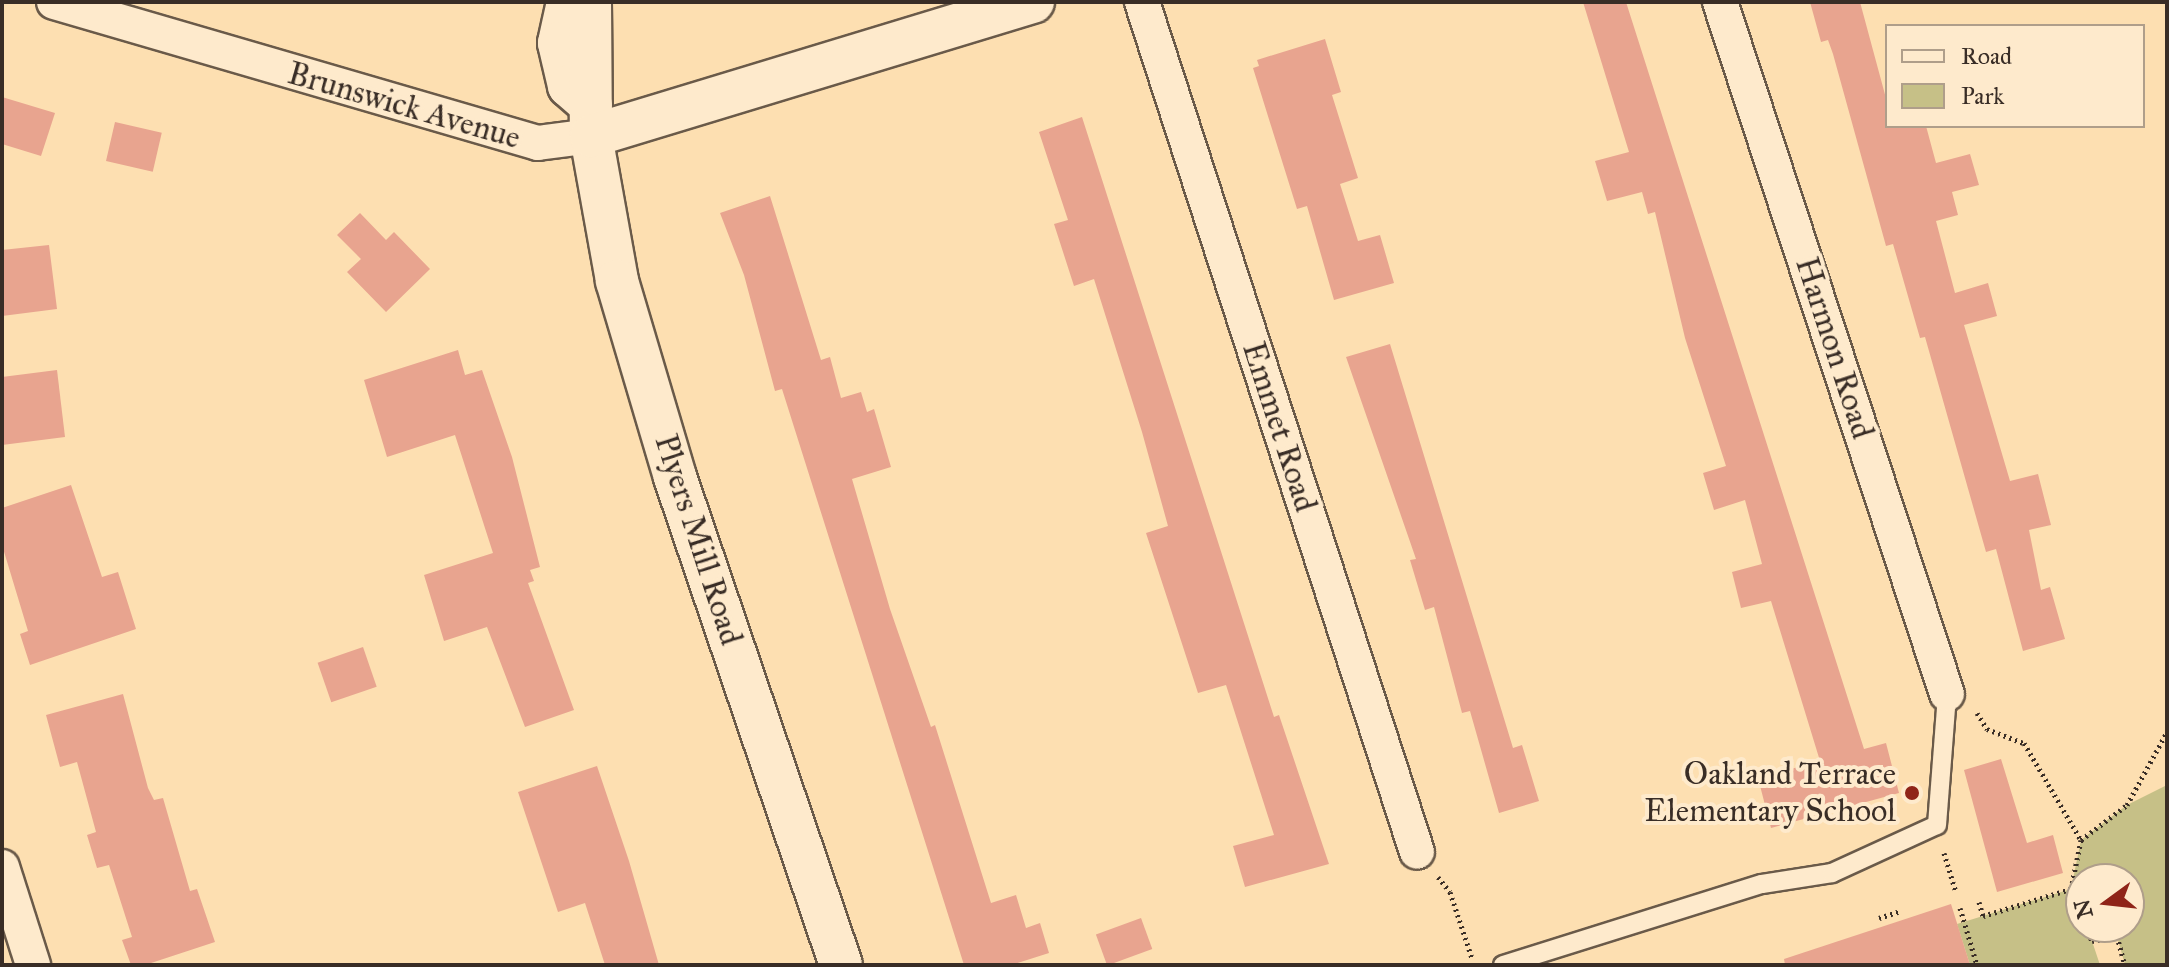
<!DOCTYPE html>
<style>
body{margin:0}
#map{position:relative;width:2169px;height:967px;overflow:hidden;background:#fddfb1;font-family:"IM FELL Great Primer",serif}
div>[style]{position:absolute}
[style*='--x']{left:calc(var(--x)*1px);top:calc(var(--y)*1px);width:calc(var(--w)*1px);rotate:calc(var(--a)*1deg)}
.green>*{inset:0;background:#c6c087}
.building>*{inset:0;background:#e8a48f;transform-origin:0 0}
.path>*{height:5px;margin-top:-2.5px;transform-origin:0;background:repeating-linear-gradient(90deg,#392d26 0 2px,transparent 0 6px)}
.roads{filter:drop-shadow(2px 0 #6a5a49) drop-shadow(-2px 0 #6a5a49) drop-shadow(0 2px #6a5a49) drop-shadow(0 -2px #6a5a49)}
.service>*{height:18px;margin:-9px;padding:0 9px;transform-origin:9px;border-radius:9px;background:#feeacc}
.minor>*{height:34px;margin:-17px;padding:0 17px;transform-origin:17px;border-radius:17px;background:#feeacc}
.tertiary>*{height:42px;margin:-21px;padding:0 21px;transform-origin:21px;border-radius:21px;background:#feeacc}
.dots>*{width:22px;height:22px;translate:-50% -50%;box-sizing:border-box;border:4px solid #feeacc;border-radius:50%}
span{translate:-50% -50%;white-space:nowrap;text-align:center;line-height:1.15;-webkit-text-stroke:8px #feeacc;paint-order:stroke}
.street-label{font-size:32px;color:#392d26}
.poi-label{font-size:32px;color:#392d26}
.right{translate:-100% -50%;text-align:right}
.frame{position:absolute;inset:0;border:4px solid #392d26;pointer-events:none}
.legend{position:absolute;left:1885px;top:24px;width:260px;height:104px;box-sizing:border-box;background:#feeacc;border:2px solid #af9e8a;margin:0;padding:10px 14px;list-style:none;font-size:24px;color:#392d26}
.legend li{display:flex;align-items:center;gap:16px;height:40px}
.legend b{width:40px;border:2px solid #af9e8a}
.north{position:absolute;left:2065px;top:863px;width:80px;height:80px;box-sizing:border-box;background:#feeacc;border:2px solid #af9e8a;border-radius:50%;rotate:255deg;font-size:22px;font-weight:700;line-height:32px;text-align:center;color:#392d26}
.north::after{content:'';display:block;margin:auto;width:28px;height:36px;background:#8f2418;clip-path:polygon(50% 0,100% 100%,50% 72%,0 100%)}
</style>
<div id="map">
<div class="green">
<i style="clip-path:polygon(evenodd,2167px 785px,2167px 965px,2125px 965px,2117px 936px,2092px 941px,2100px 965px,1970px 965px,1957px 924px,2071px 889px,2081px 840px,2127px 805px,2167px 785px,2081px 879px,2129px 879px,2129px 927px,2081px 927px,2081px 879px)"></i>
</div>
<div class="building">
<i style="clip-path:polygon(1583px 2px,1626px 2px,1864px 749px,1886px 743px,1899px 793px,1771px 828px,1758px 778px,1820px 761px,1771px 601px,1741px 608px,1732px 572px,1762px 564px,1745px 500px,1714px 510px,1703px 473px,1726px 466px,1685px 338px,1655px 212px,1648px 214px,1642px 192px,1607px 201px,1595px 161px,1629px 152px)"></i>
<i style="clip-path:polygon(1810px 2px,1860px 2px,1887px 102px,1887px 126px,1926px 126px,1936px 163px,1970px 154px,1979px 185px,1952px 192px,1958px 215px,1936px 221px,1955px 293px,1988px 283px,1997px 316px,1964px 325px,2010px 481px,2038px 474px,2051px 525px,2029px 530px,2041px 590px,2050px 587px,2065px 639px,2023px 651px,1996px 549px,1986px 552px,1925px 337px,1920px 338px,1893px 244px,1886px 246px,1833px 54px,1828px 40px,1821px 42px)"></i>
<i style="clip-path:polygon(1325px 39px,1341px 92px,1332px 95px,1358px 178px,1340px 184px,1358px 241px,1380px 235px,1394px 283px,1334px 300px,1307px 206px,1297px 209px,1253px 68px,1259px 66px,1257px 60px)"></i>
<i style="clip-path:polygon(2px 97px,55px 113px,41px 156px,2px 144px)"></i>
<i style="clip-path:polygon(1082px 117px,1274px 717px,1279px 715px,1329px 864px,1245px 887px,1233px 846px,1274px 835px,1226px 685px,1198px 693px,1146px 533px,1168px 526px,1142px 432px,1094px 279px,1074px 286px,1054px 224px,1068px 220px,1039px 132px)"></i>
<i style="left:115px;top:122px;width:48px;height:40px;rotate:13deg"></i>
<i style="clip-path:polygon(770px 196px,821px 360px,830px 357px,841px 398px,861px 392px,867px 412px,874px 409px,891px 467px,852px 479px,890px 609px,931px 727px,935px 725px,991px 903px,1016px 895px,1026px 928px,1040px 923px,1049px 953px,1011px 965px,964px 965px,782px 389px,775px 391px,744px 275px,720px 213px)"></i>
<i style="clip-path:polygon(360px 213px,386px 240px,394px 232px,430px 269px,386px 312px,347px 272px,361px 259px,337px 235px)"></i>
<i style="clip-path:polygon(49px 245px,57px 309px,2px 316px,2px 250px)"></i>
<i style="clip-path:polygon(1390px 344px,1513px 748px,1522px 745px,1539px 801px,1499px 813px,1470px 711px,1462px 713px,1434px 607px,1425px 610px,1410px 560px,1416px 559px,1346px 357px)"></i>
<i style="clip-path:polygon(458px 350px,465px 375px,482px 370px,512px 457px,540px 567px,530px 570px,534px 581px,528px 583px,574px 710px,525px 727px,487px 627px,444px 641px,424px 575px,493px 553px,455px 435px,387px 457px,364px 380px)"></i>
<i style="clip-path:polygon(57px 370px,65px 437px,2px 445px,2px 377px)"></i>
<i style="clip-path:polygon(71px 485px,102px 577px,118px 572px,136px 629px,30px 665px,20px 634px,28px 631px,2px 545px,2px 508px)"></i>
<i style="left:363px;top:647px;width:42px;height:48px;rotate:71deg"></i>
<i style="clip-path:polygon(123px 694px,148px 788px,154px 800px,163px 798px,190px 891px,197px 889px,215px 942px,145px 965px,131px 965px,122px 940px,132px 937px,109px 865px,97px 868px,87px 835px,96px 832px,77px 762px,60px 767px,46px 715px)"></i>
<i style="clip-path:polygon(2001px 759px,2027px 843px,2053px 835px,2063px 873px,1997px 892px,1964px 770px)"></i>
<i style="clip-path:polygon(597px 766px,629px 861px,659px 965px,605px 965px,585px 903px,558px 912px,518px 792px)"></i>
<i style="clip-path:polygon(1951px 904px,1970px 965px,1785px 965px,1784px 959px)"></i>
<i style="left:1141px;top:918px;width:33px;height:48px;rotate:70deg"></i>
</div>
<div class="path">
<i style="--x:1977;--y:713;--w:19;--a:58"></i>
<i style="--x:1987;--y:729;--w:40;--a:21"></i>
<i style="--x:2024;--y:743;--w:113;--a:59.6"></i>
<i style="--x:1944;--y:853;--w:39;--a:73"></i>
<i style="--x:1438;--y:877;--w:19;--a:51"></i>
<i style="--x:1450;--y:892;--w:70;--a:71.6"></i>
<i style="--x:1979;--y:902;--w:15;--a:74"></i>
<i style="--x:1983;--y:916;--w:92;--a:-17.1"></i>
<i style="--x:1960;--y:908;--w:59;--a:73.4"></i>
<i style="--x:2081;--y:914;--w:27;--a:-112"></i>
<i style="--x:2071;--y:889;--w:50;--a:-78.5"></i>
<i style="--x:2081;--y:840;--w:58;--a:-37.3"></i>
<i style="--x:2127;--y:805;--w:83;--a:-61.3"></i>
<i style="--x:1879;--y:918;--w:23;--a:-18"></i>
<i style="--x:2086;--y:927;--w:15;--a:67"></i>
<i style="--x:2092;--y:941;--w:25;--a:-11"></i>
<i style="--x:2117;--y:936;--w:30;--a:75"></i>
</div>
<div class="roads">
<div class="service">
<i style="--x:1503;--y:965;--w:271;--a:-17.4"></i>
<i style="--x:1762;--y:884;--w:71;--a:-8.9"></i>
<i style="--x:1832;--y:873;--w:115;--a:-24.6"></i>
<i style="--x:1937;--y:825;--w:131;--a:-85.6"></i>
</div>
<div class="minor">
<i style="--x:54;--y:2;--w:504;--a:16.24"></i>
<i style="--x:538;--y:143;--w:53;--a:-7.5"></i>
<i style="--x:1142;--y:2;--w:893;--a:72.07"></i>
<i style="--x:1720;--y:2;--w:728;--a:71.84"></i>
<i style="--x:2;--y:867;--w:103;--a:72.4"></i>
</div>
<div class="tertiary">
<i style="--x:568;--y:2;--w:42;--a:102.4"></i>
<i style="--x:559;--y:43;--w:44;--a:76.9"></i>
<i style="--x:569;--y:86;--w:29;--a:41"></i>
<i style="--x:590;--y:2;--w:134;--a:89.6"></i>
<i style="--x:591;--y:136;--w:147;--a:79.8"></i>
<i style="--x:617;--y:281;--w:204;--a:73.5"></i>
<i style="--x:675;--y:477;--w:515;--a:71.21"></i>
<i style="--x:591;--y:136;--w:462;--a:-16.9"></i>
</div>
</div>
<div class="dots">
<i style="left:1912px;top:793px;background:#8f2418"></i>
</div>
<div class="street-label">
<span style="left:404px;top:106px;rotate:16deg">Brunswick Avenue</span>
<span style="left:1834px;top:348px;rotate:72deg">Harmon Road</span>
<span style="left:1279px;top:427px;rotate:72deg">Emmet Road</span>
<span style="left:698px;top:540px;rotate:72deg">Plyers Mill Road</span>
</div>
<div class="poi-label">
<span class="right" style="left:1896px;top:793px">Oakland Terrace<br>Elementary School</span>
</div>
<div class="frame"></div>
<ul class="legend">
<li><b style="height:10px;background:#feeacc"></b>Road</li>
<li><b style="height:22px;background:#c6c087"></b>Park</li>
</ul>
<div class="north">N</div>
</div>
